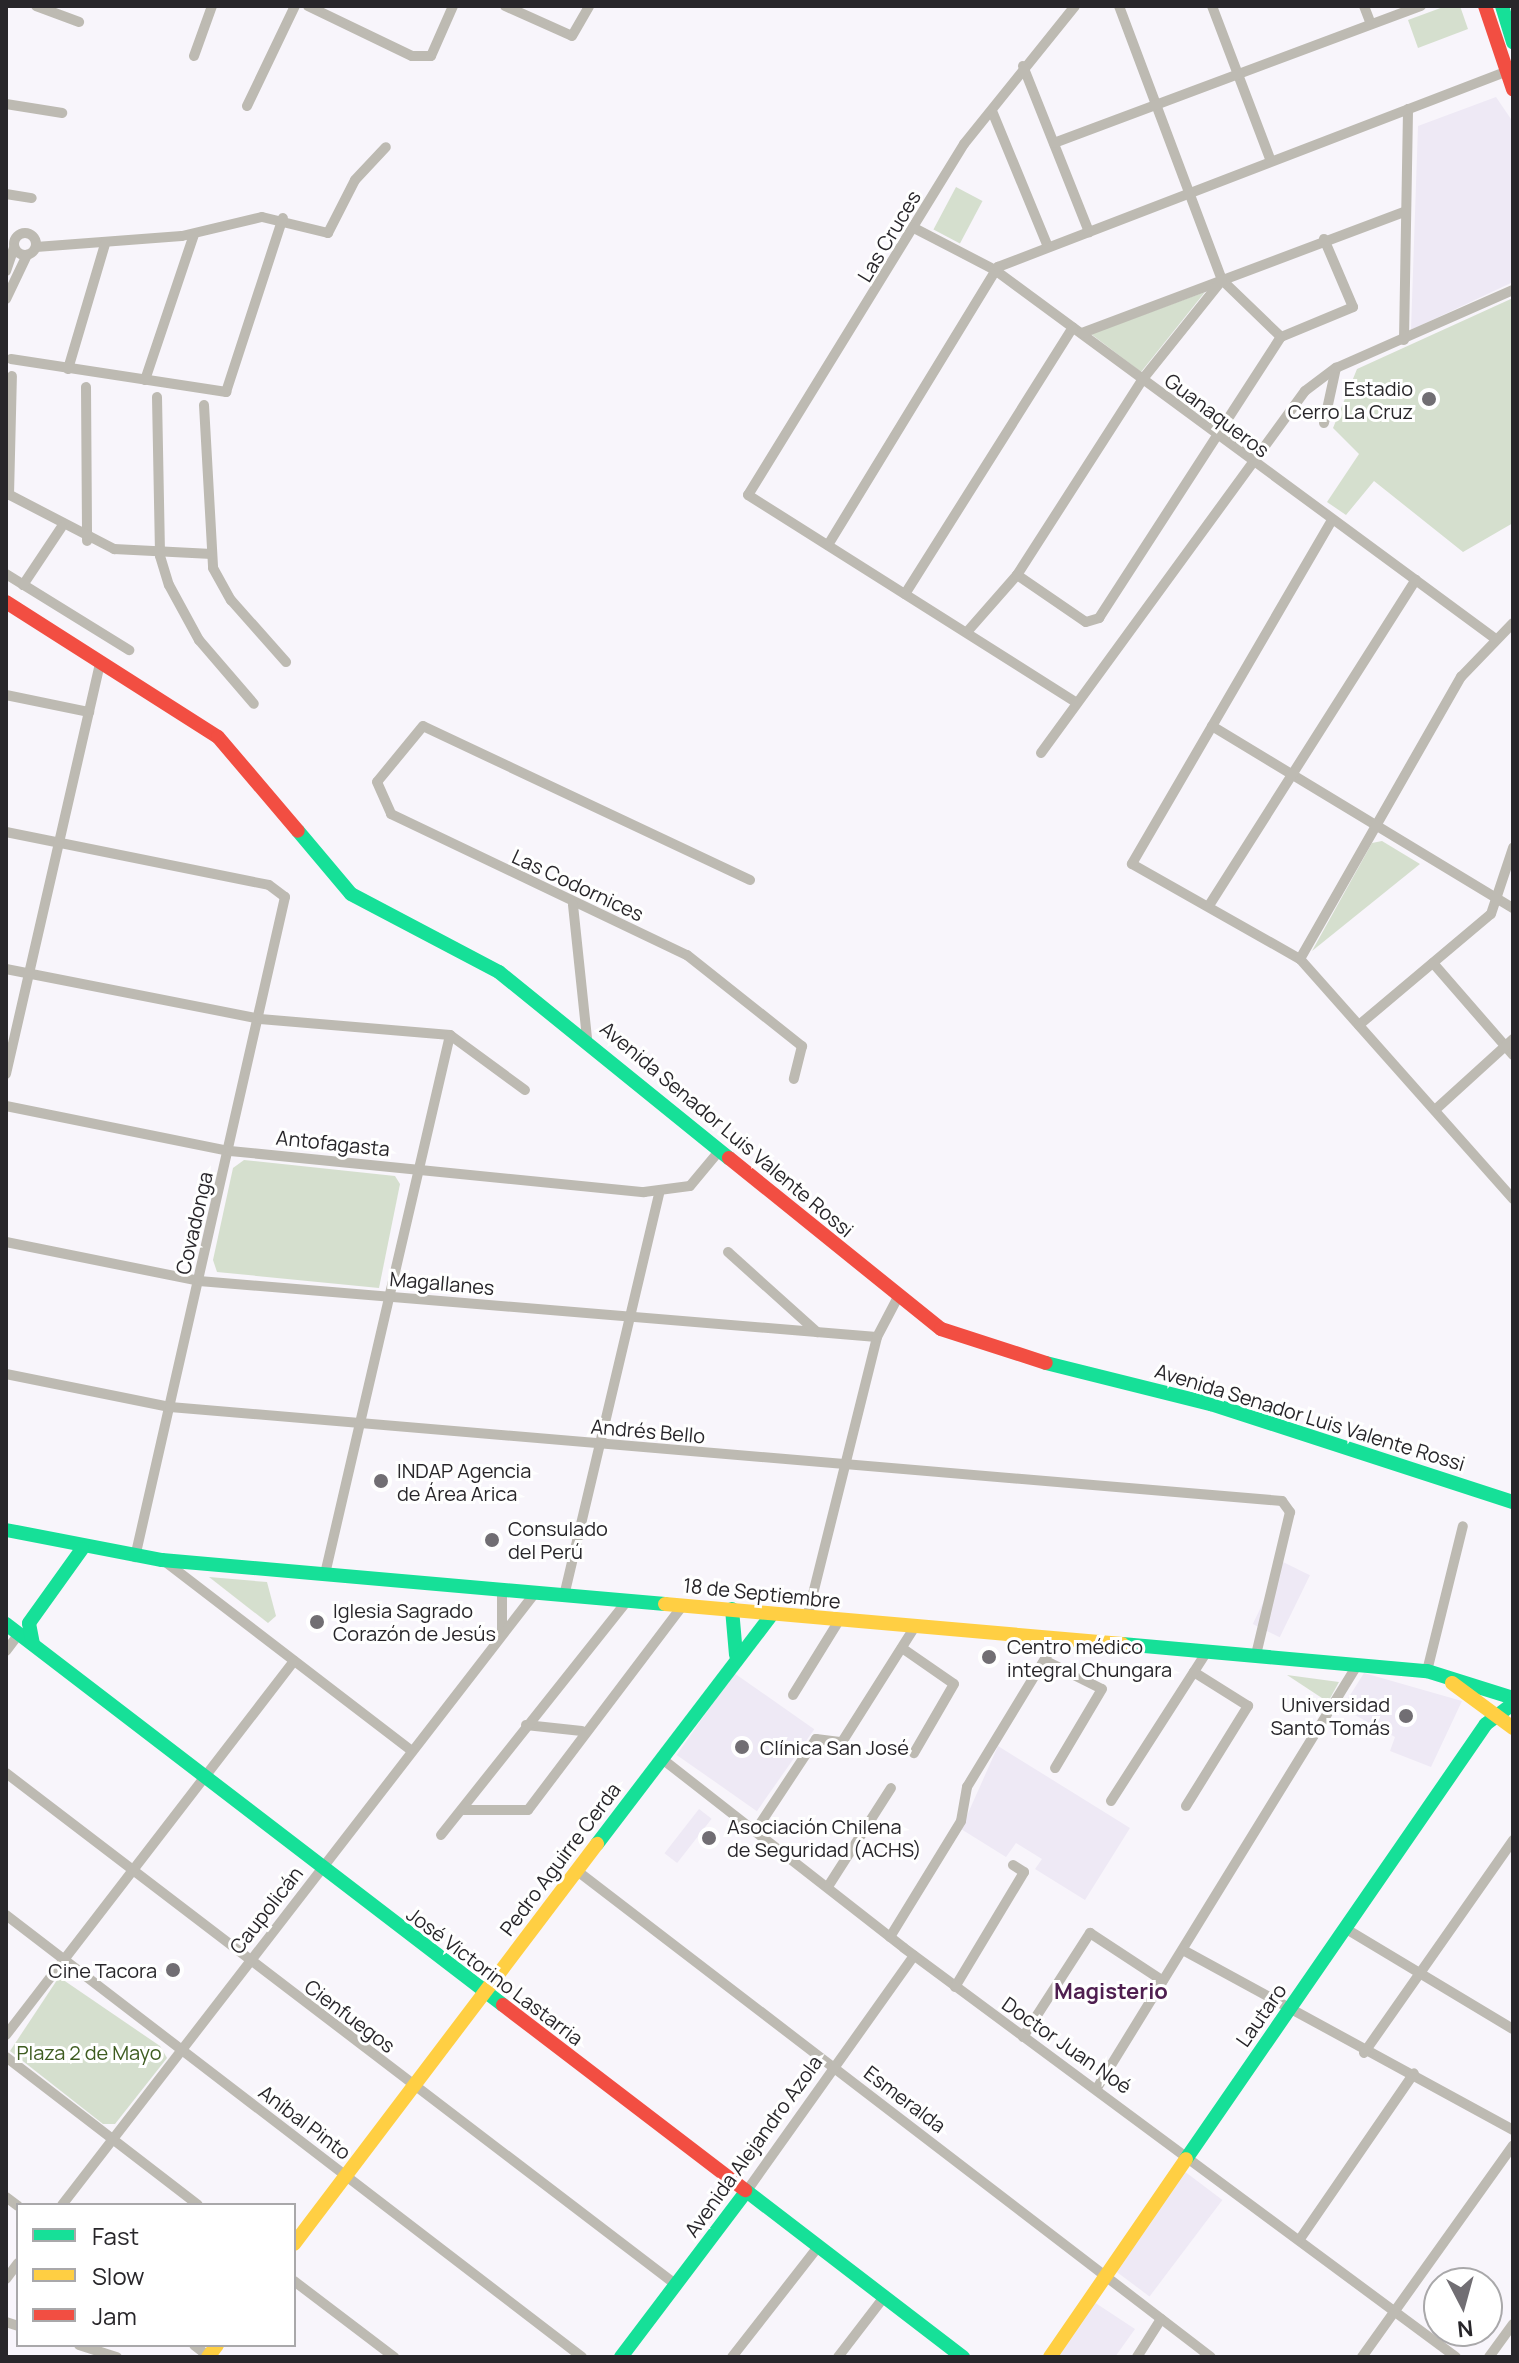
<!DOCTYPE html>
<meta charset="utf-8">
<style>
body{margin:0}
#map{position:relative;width:1519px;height:2363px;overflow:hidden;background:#f8f5fb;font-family:Manrope,sans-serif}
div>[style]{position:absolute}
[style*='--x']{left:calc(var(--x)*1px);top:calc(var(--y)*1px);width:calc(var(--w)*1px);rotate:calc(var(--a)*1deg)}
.built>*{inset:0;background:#eee9f5;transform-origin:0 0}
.green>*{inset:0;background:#d5dfce;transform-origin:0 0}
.street>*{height:10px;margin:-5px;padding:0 5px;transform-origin:5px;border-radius:5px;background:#bdbab2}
.street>.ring{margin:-5px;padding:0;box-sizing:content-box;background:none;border:10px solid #bdbab2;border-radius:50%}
.fast>*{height:14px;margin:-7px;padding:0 7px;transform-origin:7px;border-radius:7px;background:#16e098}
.slow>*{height:14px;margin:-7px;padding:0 7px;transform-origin:7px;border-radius:7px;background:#ffcf43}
.jam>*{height:14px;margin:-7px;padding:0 7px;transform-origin:7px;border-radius:7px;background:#f24e42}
.dots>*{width:22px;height:22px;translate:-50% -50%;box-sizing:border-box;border:4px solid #fff;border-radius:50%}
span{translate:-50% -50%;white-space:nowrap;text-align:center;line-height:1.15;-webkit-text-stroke:6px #fff;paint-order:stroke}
.street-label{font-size:20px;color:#28262a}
.poi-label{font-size:20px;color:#28262a}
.right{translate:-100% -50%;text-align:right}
.left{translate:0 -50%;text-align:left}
.park-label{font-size:20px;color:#3e5c20}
.neighbourhood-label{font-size:22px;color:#4f1f50;font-weight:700}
.frame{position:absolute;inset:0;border:8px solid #28262a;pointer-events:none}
.legend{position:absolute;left:16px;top:2203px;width:280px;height:144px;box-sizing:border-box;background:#fff;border:2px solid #a9a8aa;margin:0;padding:10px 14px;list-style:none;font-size:24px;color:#28262a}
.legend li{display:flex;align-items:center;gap:16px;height:40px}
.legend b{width:40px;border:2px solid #a9a8aa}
.north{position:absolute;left:1423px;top:2267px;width:80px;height:80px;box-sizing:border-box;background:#fff;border:2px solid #a9a8aa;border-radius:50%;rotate:174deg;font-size:22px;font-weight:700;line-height:32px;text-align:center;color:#28262a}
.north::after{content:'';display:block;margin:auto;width:28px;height:36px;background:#716e73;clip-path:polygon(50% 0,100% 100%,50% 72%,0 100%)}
</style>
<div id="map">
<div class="built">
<i style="clip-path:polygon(1496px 97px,1513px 122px,1513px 282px,1411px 330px,1418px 126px)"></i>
<i style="left:1283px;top:1562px;width:30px;height:69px;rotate:26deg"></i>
<i style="left:734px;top:1673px;width:98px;height:100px;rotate:35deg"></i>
<i style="clip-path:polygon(1364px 1673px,1462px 1701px,1431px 1767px,1390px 1751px,1395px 1737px,1342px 1708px)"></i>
<i style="clip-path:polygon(998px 1746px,1130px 1828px,1085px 1900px,1035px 1869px,1042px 1859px,1016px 1843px,1006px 1857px,961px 1829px)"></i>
<i style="left:699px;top:1809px;width:16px;height:56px;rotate:38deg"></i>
<i style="left:1184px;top:2171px;width:48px;height:121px;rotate:37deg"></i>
<i style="clip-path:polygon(1094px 2302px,1135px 2329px,1115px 2357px,1056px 2357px)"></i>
</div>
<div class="green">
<i style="clip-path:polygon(1446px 6px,1460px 6px,1468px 29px,1418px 48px,1408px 20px)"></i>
<i style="left:956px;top:187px;width:30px;height:48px;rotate:28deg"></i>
<i style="clip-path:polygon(1205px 292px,1141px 372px,1091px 334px)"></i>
<i style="clip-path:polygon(1513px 298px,1513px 523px,1463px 552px,1374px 481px,1346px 515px,1327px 502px,1359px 454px,1333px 428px,1357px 369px)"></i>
<i style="clip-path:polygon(1382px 841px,1420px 864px,1312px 951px,1372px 843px)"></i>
<i style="clip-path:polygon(244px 1160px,395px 1176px,400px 1184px,379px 1288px,217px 1272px,213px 1260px,233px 1168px)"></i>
<i style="clip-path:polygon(209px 1577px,267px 1582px,276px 1616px,268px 1623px)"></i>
<i style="clip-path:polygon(1287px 1675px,1339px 1682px,1328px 1702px)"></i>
<i style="clip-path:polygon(59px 1977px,160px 2046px,167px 2058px,115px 2124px,103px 2124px,10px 2051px)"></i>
</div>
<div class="street">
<i style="--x:36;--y:6;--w:46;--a:20.4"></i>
<i style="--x:308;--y:6;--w:115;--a:25.7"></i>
<i style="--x:412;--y:56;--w:19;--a:0"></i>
<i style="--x:431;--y:56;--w:55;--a:-66.3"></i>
<i style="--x:505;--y:6;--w:73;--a:24.1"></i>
<i style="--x:572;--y:36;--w:34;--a:-60"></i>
<i style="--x:1075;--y:6;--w:177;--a:128.8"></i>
<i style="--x:964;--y:144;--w:412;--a:121.6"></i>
<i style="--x:748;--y:495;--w:389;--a:32.3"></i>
<i style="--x:1119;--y:6;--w:293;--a:69.4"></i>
<i style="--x:1222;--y:280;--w:82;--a:44"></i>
<i style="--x:1212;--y:6;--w:166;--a:69.2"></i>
<i style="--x:1364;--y:6;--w:19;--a:69"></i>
<i style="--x:194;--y:56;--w:53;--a:-70.2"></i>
<i style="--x:1023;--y:66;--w:179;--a:68.3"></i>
<i style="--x:6;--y:104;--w:57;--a:9.1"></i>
<i style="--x:247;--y:106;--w:111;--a:-64.4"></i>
<i style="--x:992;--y:111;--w:147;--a:67.6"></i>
<i style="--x:1054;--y:143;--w:392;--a:-20.5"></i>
<i style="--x:6;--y:194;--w:26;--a:9"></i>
<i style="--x:916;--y:229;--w:89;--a:27.4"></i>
<i style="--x:995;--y:270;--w:619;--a:36.39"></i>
<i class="ring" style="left:14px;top:233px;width:12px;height:12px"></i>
<i style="--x:36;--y:247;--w:146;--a:-4.3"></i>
<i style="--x:182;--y:236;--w:82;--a:-13.4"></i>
<i style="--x:262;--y:217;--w:68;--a:13.6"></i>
<i style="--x:328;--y:233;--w:59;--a:-63"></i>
<i style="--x:355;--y:180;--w:45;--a:-46.8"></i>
<i style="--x:6;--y:271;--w:24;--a:-71"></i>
<i style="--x:6;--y:299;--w:49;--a:-64.5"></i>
<i style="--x:1082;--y:333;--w:346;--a:-20.6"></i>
<i style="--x:1404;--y:340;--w:231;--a:-89"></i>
<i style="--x:11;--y:359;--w:218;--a:8.7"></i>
<i style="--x:226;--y:392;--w:183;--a:-71.9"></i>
<i style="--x:68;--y:369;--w:130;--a:-73.5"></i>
<i style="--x:145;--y:380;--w:154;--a:-71.4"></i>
<i style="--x:86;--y:387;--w:154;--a:89.6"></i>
<i style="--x:157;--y:397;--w:159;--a:88.9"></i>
<i style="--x:160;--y:556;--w:30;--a:73"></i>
<i style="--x:169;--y:585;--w:63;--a:61.4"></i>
<i style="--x:199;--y:640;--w:84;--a:49.3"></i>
<i style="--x:204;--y:405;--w:163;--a:86.8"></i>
<i style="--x:213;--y:568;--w:37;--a:61"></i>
<i style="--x:231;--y:600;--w:83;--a:48.4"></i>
<i style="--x:1324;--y:423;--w:56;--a:-77.7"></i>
<i style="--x:6;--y:493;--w:122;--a:27.4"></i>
<i style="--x:114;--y:549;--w:98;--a:2.9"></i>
<i style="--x:9;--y:495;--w:119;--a:-88.6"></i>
<i style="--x:1332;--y:520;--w:398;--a:120.2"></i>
<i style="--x:1132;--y:864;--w:193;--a:29.5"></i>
<i style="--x:1300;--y:959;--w:321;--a:48.4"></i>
<i style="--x:828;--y:545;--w:326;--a:-58.6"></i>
<i style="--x:998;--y:267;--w:543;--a:-21.04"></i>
<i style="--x:6;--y:574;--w:145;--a:31.7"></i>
<i style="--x:1017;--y:575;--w:83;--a:34.3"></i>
<i style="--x:1086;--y:622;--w:14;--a:-17"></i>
<i style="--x:1099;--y:618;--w:335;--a:-57.1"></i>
<i style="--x:1281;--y:337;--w:78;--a:-22.6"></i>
<i style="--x:1353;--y:307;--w:74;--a:-113.1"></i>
<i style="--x:23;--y:585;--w:69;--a:-56.3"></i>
<i style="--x:905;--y:594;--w:315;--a:-57.8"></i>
<i style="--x:967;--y:632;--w:76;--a:-48.7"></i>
<i style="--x:1017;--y:575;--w:232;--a:-57.3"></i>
<i style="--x:1142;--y:380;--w:128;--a:-51.3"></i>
<i style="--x:6;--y:695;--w:85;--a:11.6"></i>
<i style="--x:1212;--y:726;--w:352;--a:31.2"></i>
<i style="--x:1041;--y:753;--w:448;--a:-53.9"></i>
<i style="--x:1305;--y:391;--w:39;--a:-37"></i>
<i style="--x:1336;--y:368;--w:193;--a:-23.8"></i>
<i style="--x:6;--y:832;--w:268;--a:11.4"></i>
<i style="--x:269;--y:885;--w:20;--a:37"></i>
<i style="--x:285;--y:897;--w:677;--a:102.8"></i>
<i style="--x:750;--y:880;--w:361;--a:-154.8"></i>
<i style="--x:423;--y:726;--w:72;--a:129.4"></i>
<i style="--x:377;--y:782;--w:35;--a:66"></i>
<i style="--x:391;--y:814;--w:328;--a:25.5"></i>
<i style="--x:687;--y:955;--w:147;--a:38.4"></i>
<i style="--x:802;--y:1046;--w:34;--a:104"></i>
<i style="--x:1210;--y:904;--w:384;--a:-57.6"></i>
<i style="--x:573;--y:905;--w:135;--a:84"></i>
<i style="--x:1300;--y:959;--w:325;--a:-60.3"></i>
<i style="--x:1461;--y:677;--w:75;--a:-46.1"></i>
<i style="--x:1433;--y:963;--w:122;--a:49"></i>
<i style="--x:6;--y:969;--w:259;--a:11.1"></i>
<i style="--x:260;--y:1019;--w:191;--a:4.8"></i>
<i style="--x:450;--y:1035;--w:93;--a:36.3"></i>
<i style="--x:1359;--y:1025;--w:172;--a:-40.1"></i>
<i style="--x:1491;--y:914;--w:70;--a:-71.6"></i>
<i style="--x:6;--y:1074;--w:420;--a:-77.1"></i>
<i style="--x:6;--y:1106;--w:228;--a:11.4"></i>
<i style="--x:230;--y:1151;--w:416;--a:5.7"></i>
<i style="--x:644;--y:1192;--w:46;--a:-7.4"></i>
<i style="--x:690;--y:1186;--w:47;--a:-50.2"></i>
<i style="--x:1435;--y:1110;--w:105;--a:-42.3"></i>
<i style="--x:6;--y:1242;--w:197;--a:11.4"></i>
<i style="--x:199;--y:1281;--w:680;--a:4.72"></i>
<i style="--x:728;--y:1252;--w:120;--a:42"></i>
<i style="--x:6;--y:1374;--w:167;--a:11.4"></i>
<i style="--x:170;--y:1407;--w:1116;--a:4.83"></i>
<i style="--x:1282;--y:1501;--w:14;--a:54"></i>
<i style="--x:1290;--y:1512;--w:147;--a:103.4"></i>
<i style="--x:163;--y:1560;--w:314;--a:37.5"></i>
<i style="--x:325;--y:1574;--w:553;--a:-76.94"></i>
<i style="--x:564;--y:1596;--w:414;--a:-76.7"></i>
<i style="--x:807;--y:1618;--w:290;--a:-76"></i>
<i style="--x:877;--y:1337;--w:45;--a:-62.3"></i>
<i style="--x:502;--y:1632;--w:42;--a:-90"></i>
<i style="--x:902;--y:1648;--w:63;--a:34.7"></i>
<i style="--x:954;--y:1684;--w:80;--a:120.1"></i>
<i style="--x:6;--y:1651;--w:21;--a:-53"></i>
<i style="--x:1048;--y:1662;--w:60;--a:26.6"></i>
<i style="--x:1102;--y:1689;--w:92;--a:120.7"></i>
<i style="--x:1427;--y:1671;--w:149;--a:-76.1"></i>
<i style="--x:793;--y:1695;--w:86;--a:-58.3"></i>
<i style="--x:526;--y:1725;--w:56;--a:6.1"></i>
<i style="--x:661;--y:1758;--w:308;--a:38"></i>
<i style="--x:904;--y:1948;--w:687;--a:36.54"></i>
<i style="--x:6;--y:1773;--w:842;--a:37.37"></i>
<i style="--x:1111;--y:1801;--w:176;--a:-57.3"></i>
<i style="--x:1186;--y:1806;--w:118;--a:-58.2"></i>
<i style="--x:1248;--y:1706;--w:64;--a:-147.8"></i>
<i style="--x:462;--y:1810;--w:66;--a:0"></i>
<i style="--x:528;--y:1810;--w:258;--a:-52.9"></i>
<i style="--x:756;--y:1830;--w:109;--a:-56.6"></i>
<i style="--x:816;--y:1739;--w:26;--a:7"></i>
<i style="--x:842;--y:1742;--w:135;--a:-57.7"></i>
<i style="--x:441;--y:1835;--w:300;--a:-51.5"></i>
<i style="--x:576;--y:1870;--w:800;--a:37.49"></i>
<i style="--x:829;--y:1885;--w:115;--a:-57.4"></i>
<i style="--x:6;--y:1915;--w:726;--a:37.5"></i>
<i style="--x:1348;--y:1930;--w:192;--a:31"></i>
<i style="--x:890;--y:1937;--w:136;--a:-58.5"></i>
<i style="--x:961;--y:1821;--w:35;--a:-80"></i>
<i style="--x:967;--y:1787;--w:170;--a:-58.7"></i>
<i style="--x:1183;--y:1950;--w:376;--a:28.6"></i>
<i style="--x:955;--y:1987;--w:134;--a:-59"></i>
<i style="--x:1024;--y:1872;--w:13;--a:-148"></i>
<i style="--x:6;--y:2035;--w:472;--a:-52.4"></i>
<i style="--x:1023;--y:2037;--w:124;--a:-57.2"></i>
<i style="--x:1090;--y:1933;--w:87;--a:33.3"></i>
<i style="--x:1364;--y:2053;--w:260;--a:-55"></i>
<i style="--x:6;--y:2057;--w:242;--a:37.6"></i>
<i style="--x:1097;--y:2088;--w:496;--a:-58.4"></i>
<i style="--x:746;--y:2192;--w:290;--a:-54.6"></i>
<i style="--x:6;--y:2197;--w:15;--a:37"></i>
<i style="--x:62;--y:2205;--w:773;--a:-52.3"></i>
<i style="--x:1300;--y:2239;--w:201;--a:-55.5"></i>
<i style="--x:6;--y:2279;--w:20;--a:-53"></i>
<i style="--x:294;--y:2281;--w:126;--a:37.2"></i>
<i style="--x:6;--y:2322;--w:13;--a:18"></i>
<i style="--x:79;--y:2345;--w:40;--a:18"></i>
<i style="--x:194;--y:2345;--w:18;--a:38"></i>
<i style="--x:732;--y:2357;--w:140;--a:-52"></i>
<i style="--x:838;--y:2357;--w:76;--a:-52.5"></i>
<i style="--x:1137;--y:2357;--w:45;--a:-57.7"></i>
<i style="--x:1362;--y:2357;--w:260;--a:-54.5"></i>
<i style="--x:1489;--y:2357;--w:41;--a:-54"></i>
</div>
<div class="fast">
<i style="--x:1502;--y:6;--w:38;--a:73"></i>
<i style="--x:298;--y:831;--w:82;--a:49.9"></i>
<i style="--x:351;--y:894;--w:167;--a:27.8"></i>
<i style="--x:499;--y:972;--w:296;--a:39"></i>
<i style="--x:1046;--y:1363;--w:170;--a:14"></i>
<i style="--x:1211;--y:1404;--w:318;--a:18"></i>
<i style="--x:6;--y:1530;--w:159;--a:10.9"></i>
<i style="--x:162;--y:1560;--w:505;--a:5"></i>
<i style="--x:732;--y:1609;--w:46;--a:85"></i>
<i style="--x:6;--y:1624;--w:626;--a:37.47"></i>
<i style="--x:33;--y:1644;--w:21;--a:-101"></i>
<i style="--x:29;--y:1623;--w:91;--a:-54.4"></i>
<i style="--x:1122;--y:1644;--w:306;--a:5.1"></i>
<i style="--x:1427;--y:1671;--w:90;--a:17.4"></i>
<i style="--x:597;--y:1844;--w:289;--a:-52.7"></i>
<i style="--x:1186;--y:2159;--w:528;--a:-55.41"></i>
<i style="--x:1486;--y:1724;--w:34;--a:-37"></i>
<i style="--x:745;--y:2190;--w:275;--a:37.5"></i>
<i style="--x:621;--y:2357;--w:207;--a:-52.9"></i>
</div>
<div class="slow">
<i style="--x:665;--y:1604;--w:459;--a:5"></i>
<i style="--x:1452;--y:1683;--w:76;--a:36.4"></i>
<i style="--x:294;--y:2244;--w:502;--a:-52.86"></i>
<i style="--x:208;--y:2357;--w:15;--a:-53"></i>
<i style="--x:1050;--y:2357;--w:240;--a:-55.5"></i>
</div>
<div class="jam">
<i style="--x:1485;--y:6;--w:88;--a:71.4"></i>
<i style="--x:6;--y:602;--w:251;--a:32.5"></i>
<i style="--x:218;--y:737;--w:123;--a:49.6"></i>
<i style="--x:729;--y:1158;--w:272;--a:38.9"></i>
<i style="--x:941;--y:1329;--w:110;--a:17.9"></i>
<i style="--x:503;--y:2005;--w:305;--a:37.4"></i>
</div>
<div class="dots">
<i style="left:1429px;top:399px;background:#716e73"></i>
<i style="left:381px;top:1481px;background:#716e73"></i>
<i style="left:492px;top:1540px;background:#716e73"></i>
<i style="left:317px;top:1622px;background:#716e73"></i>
<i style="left:989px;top:1657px;background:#716e73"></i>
<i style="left:1406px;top:1716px;background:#716e73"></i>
<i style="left:742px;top:1747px;background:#716e73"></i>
<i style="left:709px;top:1838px;background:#716e73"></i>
<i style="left:173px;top:1970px;background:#716e73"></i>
</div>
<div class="street-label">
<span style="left:889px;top:236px;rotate:-59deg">Las Cruces</span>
<span style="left:1217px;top:415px;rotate:37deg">Guanaqueros</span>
<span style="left:578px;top:885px;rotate:25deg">Las Codornices</span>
<span style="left:727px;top:1129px;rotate:40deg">Avenida Senador Luis Valente Rossi</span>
<span style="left:333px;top:1143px;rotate:6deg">Antofagasta</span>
<span style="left:194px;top:1223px;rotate:-77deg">Covadonga</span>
<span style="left:442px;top:1283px;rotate:5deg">Magallanes</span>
<span style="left:1310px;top:1417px;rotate:17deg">Avenida Senador Luis Valente Rossi</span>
<span style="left:648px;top:1431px;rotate:5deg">Andrés Bello</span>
<span style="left:762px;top:1593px;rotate:6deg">18 de Septiembre</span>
<span style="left:560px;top:1859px;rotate:-53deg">Pedro Aguirre Cerda</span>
<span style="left:266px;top:1910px;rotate:-52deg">Caupolicán</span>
<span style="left:495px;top:1976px;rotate:37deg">José Victorino Lastarria</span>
<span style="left:1261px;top:2015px;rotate:-55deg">Lautaro</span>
<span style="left:350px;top:2016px;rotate:37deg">Cienfuegos</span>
<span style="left:1067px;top:2045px;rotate:35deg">Doctor Juan Noé</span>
<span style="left:905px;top:2099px;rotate:37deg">Esmeralda</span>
<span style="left:305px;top:2122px;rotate:37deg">Aníbal Pinto</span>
<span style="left:753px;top:2146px;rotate:-54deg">Avenida Alejandro Azola</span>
</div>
<div class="poi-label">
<span class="right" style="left:1413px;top:400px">Estadio<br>Cerro La Cruz</span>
<span class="left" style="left:397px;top:1482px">INDAP Agencia<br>de Área Arica</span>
<span class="left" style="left:508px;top:1540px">Consulado<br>del Perú</span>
<span class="left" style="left:333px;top:1622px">Iglesia Sagrado<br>Corazón de Jesús</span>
<span class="left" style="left:1007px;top:1658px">Centro médico<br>integral Chungara</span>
<span class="right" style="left:1390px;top:1716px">Universidad<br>Santo Tomás</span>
<span class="left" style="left:760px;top:1747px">Clínica San José</span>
<span class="left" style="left:727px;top:1838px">Asociación Chilena<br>de Seguridad (ACHS)</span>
<span class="right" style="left:157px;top:1970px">Cine Tacora</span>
</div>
<div class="park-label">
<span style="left:89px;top:2052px">Plaza 2 de Mayo</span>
</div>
<div class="neighbourhood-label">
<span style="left:1111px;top:1992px">Magisterio</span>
</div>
<div class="frame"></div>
<ul class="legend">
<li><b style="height:10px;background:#16e098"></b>Fast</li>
<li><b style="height:10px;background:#ffcf43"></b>Slow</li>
<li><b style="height:10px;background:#f24e42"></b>Jam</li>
</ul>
<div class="north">N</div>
</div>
